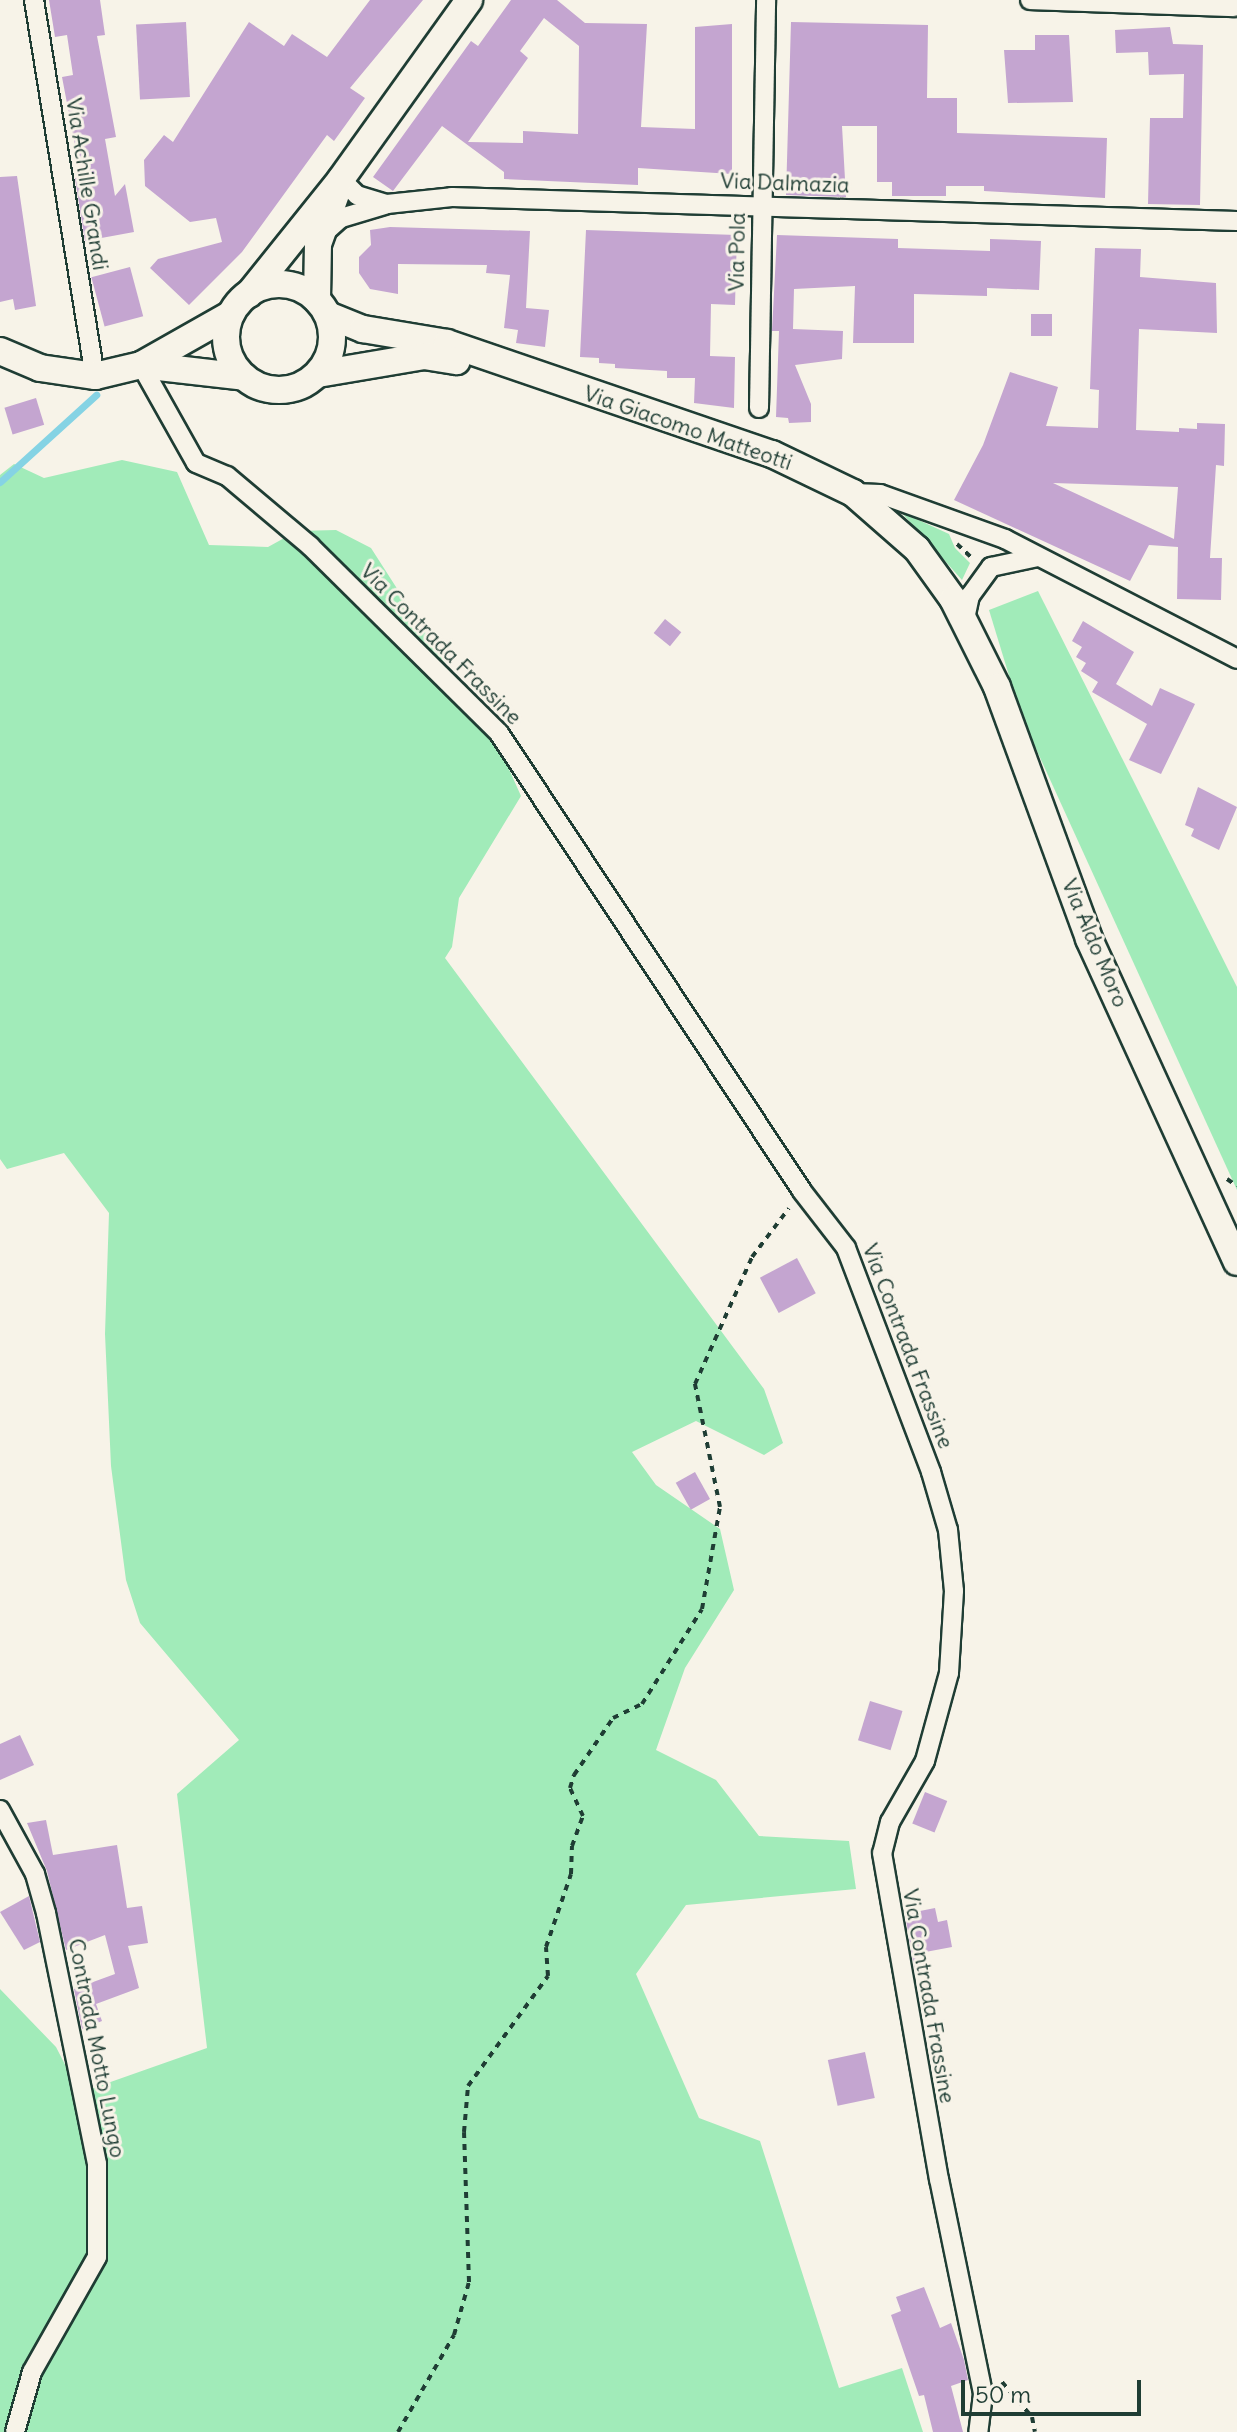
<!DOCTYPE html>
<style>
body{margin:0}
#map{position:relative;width:1237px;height:2432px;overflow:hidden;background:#f7f3e8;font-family:Delius,sans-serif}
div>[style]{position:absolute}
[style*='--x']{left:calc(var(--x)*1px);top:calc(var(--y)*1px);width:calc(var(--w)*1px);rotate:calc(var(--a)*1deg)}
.green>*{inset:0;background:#a1ebb9}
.stream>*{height:7px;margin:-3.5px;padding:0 3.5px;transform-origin:3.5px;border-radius:3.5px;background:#85d3e4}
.building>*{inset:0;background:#c4a5d0;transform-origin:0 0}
.path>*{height:4px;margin-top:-2px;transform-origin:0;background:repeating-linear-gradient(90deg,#1f3d34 0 6px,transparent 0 12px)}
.roads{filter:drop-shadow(2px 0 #1f3d34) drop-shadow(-2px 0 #1f3d34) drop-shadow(0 2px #1f3d34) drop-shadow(0 -2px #1f3d34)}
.street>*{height:18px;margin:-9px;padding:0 9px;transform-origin:9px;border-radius:9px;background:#f7f3e8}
.secondary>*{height:26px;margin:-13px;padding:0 13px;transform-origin:13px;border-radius:13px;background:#f7f3e8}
.secondary>.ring{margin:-13px;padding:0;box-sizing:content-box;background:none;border:26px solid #f7f3e8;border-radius:50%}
span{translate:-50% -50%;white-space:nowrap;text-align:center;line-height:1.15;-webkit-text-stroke:6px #f7f3e8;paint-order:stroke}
.street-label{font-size:22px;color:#1f3d34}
.scale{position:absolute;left:961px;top:2380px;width:180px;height:36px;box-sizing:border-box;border:4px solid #1f3d34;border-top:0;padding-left:10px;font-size:24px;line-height:28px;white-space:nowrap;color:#1f3d34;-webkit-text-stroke:6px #f7f3e8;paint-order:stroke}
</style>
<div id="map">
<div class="green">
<i style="clip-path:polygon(122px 460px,177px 472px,209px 545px,268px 547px,297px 531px,336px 530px,371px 548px,500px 749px,521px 796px,459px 898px,452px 947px,445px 958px,764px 1389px,783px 1443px,764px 1455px,696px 1421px,632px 1452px,656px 1485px,720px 1529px,734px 1590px,685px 1668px,656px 1750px,716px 1780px,759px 1836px,849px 1841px,856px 1889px,686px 1905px,636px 1974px,699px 2118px,760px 2141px,839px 2388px,902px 2368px,923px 2432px,0 2432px,0 1989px,56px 2047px,75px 2084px,85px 2091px,207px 2048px,177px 1794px,239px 1740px,140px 1623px,126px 1580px,111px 1466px,105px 1334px,109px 1213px,64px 1153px,7px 1169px,0 1159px,0 475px,14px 464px,44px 478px)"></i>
<i style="clip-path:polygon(901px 512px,949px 534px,955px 548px,970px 563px,962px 580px)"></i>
<i style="clip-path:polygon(1038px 591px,1237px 987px,1237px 1190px,1022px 718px,989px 610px)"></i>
</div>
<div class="stream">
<i style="--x:0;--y:482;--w:130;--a:-42.2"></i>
</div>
<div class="building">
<i style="clip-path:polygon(49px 0,100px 0,105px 35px,97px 36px,116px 137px,105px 139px,115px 196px,125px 184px,134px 232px,85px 241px,75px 178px,81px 177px,62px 77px,73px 75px,67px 35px,55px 37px)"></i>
<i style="clip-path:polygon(370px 0,423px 0,350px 88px,365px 98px,334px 141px,327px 135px,242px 252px,189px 305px,150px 268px,158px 259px,222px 242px,216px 218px,190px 222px,145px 186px,144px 160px,164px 135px,173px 142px,249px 22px,284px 46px,292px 34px,327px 57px)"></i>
<i style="clip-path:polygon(evenodd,511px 0,557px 0,585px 23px,647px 24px,641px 127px,695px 129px,695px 27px,732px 24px,732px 174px,638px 168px,638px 185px,504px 179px,504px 172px,442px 126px,393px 191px,373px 177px,471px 41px,478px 46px,511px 0,544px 18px,579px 46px,578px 134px,523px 131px,523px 143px,468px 142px,528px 58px,520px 51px,544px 18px)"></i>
<i style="left:186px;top:22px;width:75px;height:50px;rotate:87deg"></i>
<i style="clip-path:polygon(791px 22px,928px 25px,927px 98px,957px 98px,957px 133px,1107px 138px,1105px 198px,984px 191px,984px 186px,946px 186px,946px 196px,892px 196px,892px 182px,877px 182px,877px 126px,842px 126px,846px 197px,786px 195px)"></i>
<i style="clip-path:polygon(1170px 27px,1173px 44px,1203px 45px,1200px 205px,1148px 204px,1150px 118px,1183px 118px,1184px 74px,1149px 75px,1148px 52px,1116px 53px,1115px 30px)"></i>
<i style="clip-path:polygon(1035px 35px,1069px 35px,1073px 102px,1008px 103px,1004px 50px,1035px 50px)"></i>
<i style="clip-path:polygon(17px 176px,36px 306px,15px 310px,13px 299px,0 302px,0 177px)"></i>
<i style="clip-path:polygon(390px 227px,530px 231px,526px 308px,549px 310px,545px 347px,516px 343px,518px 330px,504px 328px,510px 275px,486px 273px,487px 265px,398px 264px,398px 294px,370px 289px,359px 273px,359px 257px,371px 245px,370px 230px)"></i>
<i style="clip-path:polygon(586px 230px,737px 235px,735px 305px,711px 304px,710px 356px,735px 357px,734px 408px,694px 403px,695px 378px,667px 378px,667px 371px,615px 368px,615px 364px,599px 363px,599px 358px,580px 357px)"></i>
<i style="clip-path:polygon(777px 235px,898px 239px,898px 248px,990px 251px,990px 239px,1041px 241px,1039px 290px,987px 288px,987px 296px,914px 294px,914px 343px,853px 343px,855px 286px,794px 289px,793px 329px,843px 331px,842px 359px,795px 365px,811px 404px,811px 422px,789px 423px,788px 418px,776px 417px,779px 331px,772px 331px)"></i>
<i style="clip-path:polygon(evenodd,1095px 248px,1141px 249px,1140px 277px,1216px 283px,1217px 333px,1139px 329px,1136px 430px,1179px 432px,1179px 428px,1197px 429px,1197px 423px,1225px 424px,1224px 466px,1216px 465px,1210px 558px,1222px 558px,1221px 600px,1177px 599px,1178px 547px,1149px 545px,1130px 581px,954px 500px,983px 445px,1010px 372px,1058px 387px,1046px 426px,1098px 428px,1099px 390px,1090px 389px,1095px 248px,1053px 483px,1178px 487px,1174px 539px,1053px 483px)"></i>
<i style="left:130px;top:267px;width:51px;height:40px;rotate:75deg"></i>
<i style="left:1031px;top:314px;width:21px;height:22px"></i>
<i style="left:36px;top:398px;width:28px;height:33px;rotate:73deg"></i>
<i style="left:665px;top:619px;width:21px;height:18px;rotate:39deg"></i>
<i style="clip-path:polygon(1083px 621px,1134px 652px,1116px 684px,1152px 706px,1160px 688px,1195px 704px,1161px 774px,1129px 760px,1147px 724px,1092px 692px,1098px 682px,1081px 671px,1086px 663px,1076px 657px,1082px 647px,1072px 641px)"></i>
<i style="clip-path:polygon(1198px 787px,1237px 807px,1219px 850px,1191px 836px,1194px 829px,1185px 825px)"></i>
<i style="left:797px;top:1258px;width:40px;height:42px;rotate:62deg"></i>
<i style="left:695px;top:1472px;width:31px;height:22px;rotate:61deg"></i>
<i style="left:870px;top:1701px;width:34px;height:41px;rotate:17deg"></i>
<i style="clip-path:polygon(20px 1735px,34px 1765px,0 1780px,0 1744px)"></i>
<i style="left:925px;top:1792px;width:24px;height:34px;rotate:22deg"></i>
<i style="clip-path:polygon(46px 1820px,53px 1855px,117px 1845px,127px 1908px,142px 1906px,148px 1943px,128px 1946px,139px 1988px,96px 2004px,102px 2021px,82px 2029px,74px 1989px,115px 1974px,105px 1935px,66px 1950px,47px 1871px,27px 1823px)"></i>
<i style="clip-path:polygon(29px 1896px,40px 1942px,24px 1950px,0 1912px)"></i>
<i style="clip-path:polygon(935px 1908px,938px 1922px,947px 1920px,952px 1947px,920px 1953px,923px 1970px,915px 1972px,905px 1914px)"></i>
<i style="left:865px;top:2052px;width:47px;height:38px;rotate:78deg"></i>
<i style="clip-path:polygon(924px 2287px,940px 2328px,951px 2323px,964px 2360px,968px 2380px,951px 2386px,963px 2432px,933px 2432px,924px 2395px,919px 2396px,891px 2315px,901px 2311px,896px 2297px)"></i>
</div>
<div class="path">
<i style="--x:957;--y:544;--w:23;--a:43"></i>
<i style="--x:1227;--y:1179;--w:12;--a:35"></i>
<i style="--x:1002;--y:2382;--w:46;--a:49.4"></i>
<i style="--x:1032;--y:2417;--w:15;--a:79"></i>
<i style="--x:398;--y:2432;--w:112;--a:-60"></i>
<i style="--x:454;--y:2335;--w:55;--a:-74.2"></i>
<i style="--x:469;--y:2282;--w:150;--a:-91.9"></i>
<i style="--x:464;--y:2132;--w:46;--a:-85"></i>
<i style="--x:468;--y:2086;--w:136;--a:-54"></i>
<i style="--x:548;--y:1976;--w:29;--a:-94"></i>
<i style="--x:546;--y:1947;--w:77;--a:-71.1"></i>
<i style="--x:571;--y:1874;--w:28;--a:-88"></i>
<i style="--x:572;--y:1846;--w:32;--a:-70"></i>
<i style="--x:583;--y:1816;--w:31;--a:-115"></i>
<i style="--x:570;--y:1788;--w:14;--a:-73"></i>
<i style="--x:574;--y:1775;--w:69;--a:-55.6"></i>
<i style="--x:613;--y:1718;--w:32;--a:-26"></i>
<i style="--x:642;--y:1704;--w:112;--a:-57.7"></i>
<i style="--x:702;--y:1609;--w:104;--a:-80"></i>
<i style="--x:720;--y:1507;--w:126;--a:-101.5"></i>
<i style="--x:695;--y:1384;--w:139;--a:-65.8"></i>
<i style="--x:752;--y:1257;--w:61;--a:-52.9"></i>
</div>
<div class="roads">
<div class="street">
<i style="--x:34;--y:0;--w:381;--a:80.8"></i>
<i style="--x:1030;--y:0;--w:204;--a:2"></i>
<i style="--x:341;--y:179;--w:23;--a:45"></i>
<i style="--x:357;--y:195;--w:31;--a:17"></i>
<i style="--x:387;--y:204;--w:65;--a:-6.1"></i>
<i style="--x:452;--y:197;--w:785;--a:1.75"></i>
<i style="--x:323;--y:234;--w:24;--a:-42"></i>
<i style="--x:341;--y:218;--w:46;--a:-16.5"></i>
<i style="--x:141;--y:365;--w:112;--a:60.7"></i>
<i style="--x:196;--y:463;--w:34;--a:23"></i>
<i style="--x:227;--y:476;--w:109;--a:40.1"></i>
<i style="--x:310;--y:546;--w:266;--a:44.7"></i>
<i style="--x:499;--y:733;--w:549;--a:56.51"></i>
<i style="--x:802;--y:1191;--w:72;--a:52.3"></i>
<i style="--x:846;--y:1248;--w:240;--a:69.2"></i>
<i style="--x:931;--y:1472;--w:60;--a:73.7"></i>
<i style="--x:948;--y:1530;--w:61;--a:84.4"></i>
<i style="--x:954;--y:1591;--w:82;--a:93.5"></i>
<i style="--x:949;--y:1673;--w:91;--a:105.3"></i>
<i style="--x:925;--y:1761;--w:70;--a:119.8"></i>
<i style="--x:890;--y:1822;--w:32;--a:104"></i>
<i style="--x:882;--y:1853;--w:331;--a:80.1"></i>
<i style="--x:939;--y:2179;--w:219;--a:78.4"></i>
<i style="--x:983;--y:2394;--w:38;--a:97"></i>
<i style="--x:759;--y:408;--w:408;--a:-89"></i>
<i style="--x:853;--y:493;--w:27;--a:2"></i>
<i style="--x:880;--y:494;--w:133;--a:19.8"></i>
<i style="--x:1005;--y:539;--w:261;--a:27.3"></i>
<i style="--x:965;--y:619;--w:24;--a:-78"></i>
<i style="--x:970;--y:596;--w:36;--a:-54"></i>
<i style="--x:991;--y:567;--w:48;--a:-12"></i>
<i style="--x:0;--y:1810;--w:73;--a:61.3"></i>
<i style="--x:35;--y:1874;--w:41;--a:74.2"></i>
<i style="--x:46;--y:1913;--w:256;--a:78.5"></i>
<i style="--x:97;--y:2164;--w:93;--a:90"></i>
<i style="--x:97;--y:2257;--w:132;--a:119.5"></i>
<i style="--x:32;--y:2372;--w:62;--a:105.8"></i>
</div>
<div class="secondary">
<i class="ring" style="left:226px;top:284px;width:80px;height:80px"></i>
<i style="--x:249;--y:294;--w:147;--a:-51.3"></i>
<i style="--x:341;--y:179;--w:220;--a:-54.4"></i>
<i style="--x:317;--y:300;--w:56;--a:-89"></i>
<i style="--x:318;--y:244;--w:53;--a:-70.2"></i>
<i style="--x:328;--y:315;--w:38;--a:22"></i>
<i style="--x:363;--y:329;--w:85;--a:9.5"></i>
<i style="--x:447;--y:343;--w:343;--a:18.9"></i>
<i style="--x:772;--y:454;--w:90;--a:25.7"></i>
<i style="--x:853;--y:493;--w:85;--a:41.2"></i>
<i style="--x:917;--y:549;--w:62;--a:54.2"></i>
<i style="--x:953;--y:599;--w:98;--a:63.4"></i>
<i style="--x:997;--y:687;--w:268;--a:69.9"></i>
<i style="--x:1089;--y:939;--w:355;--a:65.4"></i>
<i style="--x:0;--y:351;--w:43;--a:23"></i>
<i style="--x:40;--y:368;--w:56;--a:8.3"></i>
<i style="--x:95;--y:376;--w:47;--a:-13.4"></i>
<i style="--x:141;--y:365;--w:103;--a:-29.5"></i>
<i style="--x:141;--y:365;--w:104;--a:6.6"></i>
<i style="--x:318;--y:374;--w:108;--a:-9.6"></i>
<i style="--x:424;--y:356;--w:33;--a:9"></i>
</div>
</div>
<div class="street-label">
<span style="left:785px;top:183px;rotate:2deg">Via Dalmazia</span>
<span style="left:87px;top:184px;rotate:81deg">Via Achille Grandi</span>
<span style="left:737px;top:252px;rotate:-89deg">Via Pola</span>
<span style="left:688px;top:428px;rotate:19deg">Via Giacomo Matteotti</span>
<span style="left:441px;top:644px;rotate:45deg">Via Contrada Frassine</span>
<span style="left:1095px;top:943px;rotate:67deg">Via Aldo Moro</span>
<span style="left:908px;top:1346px;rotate:69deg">Via Contrada Frassine</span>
<span style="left:929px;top:1996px;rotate:80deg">Via Contrada Frassine</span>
<span style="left:97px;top:2048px;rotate:79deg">Contrada Motto Lungo</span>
</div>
<div class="scale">50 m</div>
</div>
